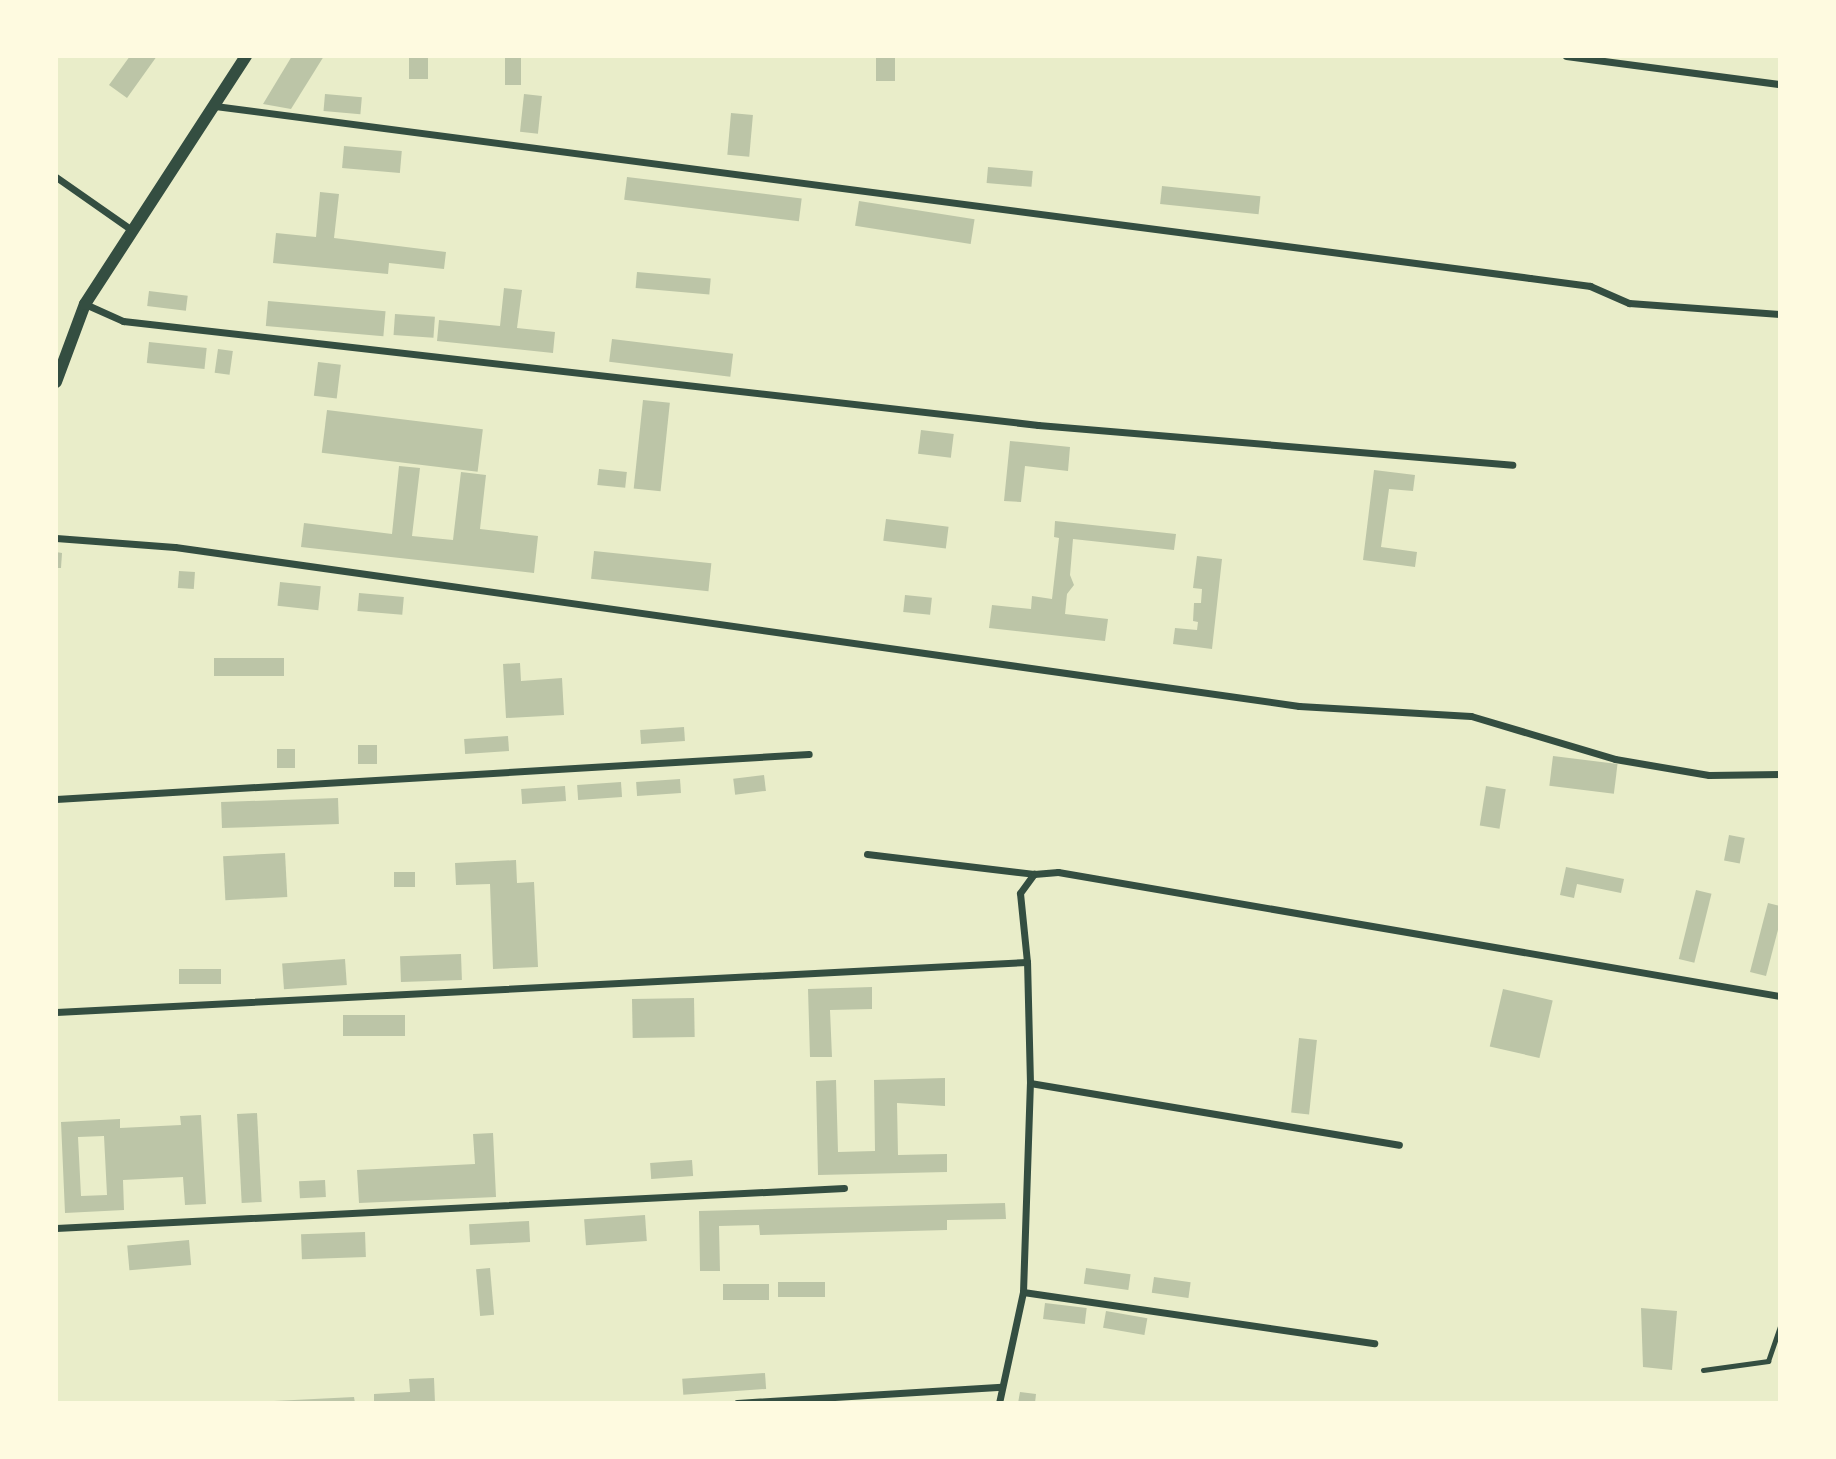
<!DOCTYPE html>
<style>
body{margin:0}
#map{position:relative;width:1836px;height:1459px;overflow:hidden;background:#e9edc9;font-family:"Noto Sans",sans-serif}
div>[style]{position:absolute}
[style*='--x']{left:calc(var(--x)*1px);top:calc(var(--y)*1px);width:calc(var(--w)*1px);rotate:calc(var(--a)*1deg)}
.building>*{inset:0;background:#bcc5a7;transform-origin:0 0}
.service>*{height:5px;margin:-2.5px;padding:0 2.5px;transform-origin:2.5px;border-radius:2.5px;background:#344e41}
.minor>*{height:7px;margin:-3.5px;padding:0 3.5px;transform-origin:3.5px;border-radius:3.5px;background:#344e41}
.tertiary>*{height:12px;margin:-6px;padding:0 6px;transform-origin:6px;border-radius:6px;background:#344e41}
span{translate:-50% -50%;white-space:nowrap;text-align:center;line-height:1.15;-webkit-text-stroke:5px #fefae0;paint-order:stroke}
.frame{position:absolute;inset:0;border:58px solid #fefae0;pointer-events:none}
</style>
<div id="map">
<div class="building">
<i style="clip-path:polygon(130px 56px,157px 56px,127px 98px,109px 85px)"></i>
<i style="clip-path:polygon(292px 56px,324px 56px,291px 109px,263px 104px)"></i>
<i style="left:409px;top:56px;width:19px;height:23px"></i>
<i style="left:505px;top:56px;width:16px;height:29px"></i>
<i style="left:876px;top:56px;width:19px;height:25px"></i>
<i style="left:325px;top:94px;width:37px;height:17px;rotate:5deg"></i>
<i style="left:524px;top:94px;width:18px;height:38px;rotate:6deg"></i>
<i style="left:731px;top:113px;width:22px;height:42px;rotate:5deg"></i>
<i style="left:344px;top:146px;width:58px;height:22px;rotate:5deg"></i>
<i style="left:988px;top:167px;width:45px;height:16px;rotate:5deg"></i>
<i style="left:627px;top:177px;width:176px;height:23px;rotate:7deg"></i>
<i style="left:1162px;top:186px;width:99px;height:18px;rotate:6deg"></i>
<i style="clip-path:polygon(320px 192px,339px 194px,334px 238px,446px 252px,444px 269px,389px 263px,388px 274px,273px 263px,276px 233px,316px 237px)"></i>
<i style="left:859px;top:201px;width:117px;height:25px;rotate:9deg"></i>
<i style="left:637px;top:272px;width:74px;height:16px;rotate:5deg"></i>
<i style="clip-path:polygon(504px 288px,522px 290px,517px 328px,555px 332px,553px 353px,437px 341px,439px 320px,500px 326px)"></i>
<i style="left:149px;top:291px;width:39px;height:15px;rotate:7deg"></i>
<i style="left:268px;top:301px;width:118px;height:25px;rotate:5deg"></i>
<i style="left:395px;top:314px;width:40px;height:21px;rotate:4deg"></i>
<i style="left:612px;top:339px;width:122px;height:23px;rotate:7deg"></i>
<i style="left:149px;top:342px;width:58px;height:21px;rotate:6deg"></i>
<i style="left:218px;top:349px;width:15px;height:24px;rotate:8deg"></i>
<i style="left:318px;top:362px;width:23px;height:34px;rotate:7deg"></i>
<i style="left:643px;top:400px;width:27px;height:89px;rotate:6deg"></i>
<i style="left:327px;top:410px;width:157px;height:43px;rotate:7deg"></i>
<i style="left:921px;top:430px;width:33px;height:24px;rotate:7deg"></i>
<i style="clip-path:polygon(1010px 441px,1070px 447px,1068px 471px,1025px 466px,1021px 502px,1004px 501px)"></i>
<i style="clip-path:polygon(399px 466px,420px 468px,412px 536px,453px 540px,461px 472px,486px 475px,480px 529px,538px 536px,534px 573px,301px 547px,304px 523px,392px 534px)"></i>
<i style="left:599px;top:469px;width:28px;height:16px;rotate:6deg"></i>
<i style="clip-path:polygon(1374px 470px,1415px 475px,1413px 491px,1389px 489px,1381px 547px,1417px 552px,1415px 567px,1363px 560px)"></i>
<i style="left:886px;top:519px;width:63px;height:22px;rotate:7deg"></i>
<i style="clip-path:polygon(1055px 521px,1176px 534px,1174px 550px,1073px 539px,1070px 575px,1074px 585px,1067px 594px,1065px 614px,1108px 619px,1105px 641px,989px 628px,992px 605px,1031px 609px,1032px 596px,1052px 599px,1059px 538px,1054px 537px)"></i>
<i style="left:594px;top:551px;width:118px;height:28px;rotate:6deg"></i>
<i style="clip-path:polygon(56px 552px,62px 553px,61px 568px,56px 568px)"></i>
<i style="clip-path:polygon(1197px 556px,1222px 559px,1212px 649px,1173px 644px,1175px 628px,1197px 630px,1198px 622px,1193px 621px,1194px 603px,1201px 603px,1202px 589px,1193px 588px)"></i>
<i style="left:179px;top:571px;width:16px;height:17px;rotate:4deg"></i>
<i style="left:280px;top:582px;width:41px;height:24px;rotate:6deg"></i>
<i style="left:359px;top:593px;width:45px;height:18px;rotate:5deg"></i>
<i style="left:905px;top:595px;width:27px;height:17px;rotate:6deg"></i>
<i style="left:214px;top:658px;width:70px;height:18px"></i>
<i style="clip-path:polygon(520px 663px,521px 681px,562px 678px,564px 715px,506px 718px,503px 664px)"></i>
<i style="left:684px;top:727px;width:14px;height:44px;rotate:86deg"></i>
<i style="left:508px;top:736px;width:15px;height:44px;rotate:86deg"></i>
<i style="left:377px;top:745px;width:19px;height:19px;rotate:90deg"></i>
<i style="left:277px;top:749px;width:18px;height:19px"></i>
<i style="left:1553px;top:756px;width:65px;height:30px;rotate:7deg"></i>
<i style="left:764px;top:775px;width:16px;height:31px;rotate:83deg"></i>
<i style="left:680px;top:779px;width:14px;height:44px;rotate:86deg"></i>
<i style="left:621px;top:782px;width:15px;height:44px;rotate:86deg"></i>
<i style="left:565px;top:786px;width:15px;height:44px;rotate:86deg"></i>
<i style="left:1486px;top:786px;width:20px;height:40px;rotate:9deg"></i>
<i style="left:338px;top:798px;width:26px;height:117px;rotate:88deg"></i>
<i style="left:1729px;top:835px;width:16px;height:26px;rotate:11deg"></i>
<i style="left:285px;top:853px;width:44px;height:62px;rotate:87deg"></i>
<i style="clip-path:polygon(516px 860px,517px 883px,534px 882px,538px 967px,493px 969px,490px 884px,456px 885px,455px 863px)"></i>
<i style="clip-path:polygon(1566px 867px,1624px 879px,1621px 893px,1577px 884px,1574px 898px,1560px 895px)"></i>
<i style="left:415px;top:872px;width:15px;height:21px;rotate:90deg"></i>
<i style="left:1696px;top:890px;width:16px;height:71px;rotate:14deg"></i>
<i style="clip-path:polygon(1768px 903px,1780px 906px,1780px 922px,1766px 976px,1750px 972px)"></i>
<i style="left:461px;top:954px;width:26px;height:61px;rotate:88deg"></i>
<i style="left:345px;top:959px;width:26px;height:63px;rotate:86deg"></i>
<i style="left:221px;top:969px;width:15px;height:42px;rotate:90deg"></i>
<i style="clip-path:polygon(872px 987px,872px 1009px,830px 1010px,832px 1057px,810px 1057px,808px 989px)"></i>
<i style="left:1503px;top:989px;width:51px;height:59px;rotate:13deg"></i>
<i style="left:694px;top:998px;width:39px;height:62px;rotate:89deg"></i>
<i style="left:405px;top:1015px;width:21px;height:62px;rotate:90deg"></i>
<i style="left:1299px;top:1038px;width:18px;height:75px;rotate:6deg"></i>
<i style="clip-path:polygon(945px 1078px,945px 1106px,897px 1103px,898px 1155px,947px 1154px,947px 1172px,818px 1175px,816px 1081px,836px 1080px,838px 1152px,875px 1151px,874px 1080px)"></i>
<i style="left:257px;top:1113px;width:89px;height:20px;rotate:87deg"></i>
<i style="clip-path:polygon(evenodd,201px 1115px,206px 1204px,185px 1205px,183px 1177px,123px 1180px,124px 1210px,65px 1213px,61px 1122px,120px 1119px,120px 1128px,181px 1125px,180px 1116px,201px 1115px,104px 1136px,107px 1195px,81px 1196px,78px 1137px,104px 1136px)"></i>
<i style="clip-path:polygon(493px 1133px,496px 1197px,359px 1203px,357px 1170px,475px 1164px,473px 1134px)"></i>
<i style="left:692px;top:1160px;width:16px;height:42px;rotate:86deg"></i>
<i style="left:325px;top:1180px;width:17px;height:26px;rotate:87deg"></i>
<i style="clip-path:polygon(1005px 1203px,1006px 1219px,947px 1220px,947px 1230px,760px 1235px,759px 1225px,719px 1226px,720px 1271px,700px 1271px,699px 1211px)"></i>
<i style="left:645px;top:1215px;width:26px;height:61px;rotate:86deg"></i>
<i style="left:529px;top:1221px;width:21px;height:60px;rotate:87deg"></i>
<i style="left:365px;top:1232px;width:25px;height:64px;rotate:88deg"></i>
<i style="left:189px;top:1240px;width:25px;height:62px;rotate:85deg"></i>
<i style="left:490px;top:1268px;width:47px;height:14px;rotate:85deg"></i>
<i style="left:1086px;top:1268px;width:45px;height:16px;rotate:8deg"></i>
<i style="left:1154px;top:1277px;width:37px;height:16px;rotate:8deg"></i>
<i style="left:825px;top:1282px;width:15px;height:47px;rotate:90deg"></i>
<i style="left:769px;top:1284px;width:16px;height:46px;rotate:90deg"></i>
<i style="left:1045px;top:1303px;width:42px;height:16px;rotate:7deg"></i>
<i style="clip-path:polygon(1641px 1308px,1677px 1311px,1672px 1370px,1643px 1367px)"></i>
<i style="left:1106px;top:1311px;width:42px;height:17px;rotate:10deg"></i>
<i style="left:765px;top:1373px;width:16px;height:83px;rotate:86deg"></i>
<i style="clip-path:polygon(434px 1378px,435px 1403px,374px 1403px,374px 1394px,410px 1392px,409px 1379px)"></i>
<i style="clip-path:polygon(1020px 1392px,1036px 1394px,1035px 1403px,1018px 1403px)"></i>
<i style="clip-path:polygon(354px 1397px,355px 1403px,274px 1403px,274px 1401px)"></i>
</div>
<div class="service">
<i style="--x:1703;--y:1370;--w:66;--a:-7.9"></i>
<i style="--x:1768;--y:1361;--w:37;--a:-71"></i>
</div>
<div class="minor">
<i style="--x:1566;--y:56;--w:216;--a:7.5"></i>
<i style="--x:215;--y:106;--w:1326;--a:7.45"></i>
<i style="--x:1530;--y:278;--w:61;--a:7.6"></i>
<i style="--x:1590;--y:286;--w:43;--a:23.6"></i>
<i style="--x:1629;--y:303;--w:151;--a:4.2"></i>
<i style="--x:56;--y:177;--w:94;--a:35"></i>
<i style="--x:85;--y:304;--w:42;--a:24.1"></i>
<i style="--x:123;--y:321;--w:921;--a:6.48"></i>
<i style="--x:1038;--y:425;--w:476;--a:4.8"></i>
<i style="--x:56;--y:538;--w:119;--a:4.3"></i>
<i style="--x:175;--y:547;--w:1135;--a:8.05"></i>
<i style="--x:1299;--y:706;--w:172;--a:3.3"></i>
<i style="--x:1471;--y:716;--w:150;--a:16.6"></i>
<i style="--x:1615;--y:759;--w:95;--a:9.7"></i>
<i style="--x:1709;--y:775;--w:71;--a:-0.8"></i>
<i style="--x:56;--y:799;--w:754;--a:-3.42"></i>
<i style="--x:867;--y:854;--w:168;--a:6.8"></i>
<i style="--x:56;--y:1012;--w:972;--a:-2.95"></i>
<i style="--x:1030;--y:1083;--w:374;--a:9.5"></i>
<i style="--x:56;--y:1228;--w:789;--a:-2.91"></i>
<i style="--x:1023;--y:1292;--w:355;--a:8.3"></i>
<i style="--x:737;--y:1403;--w:265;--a:-3.5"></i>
<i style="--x:999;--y:1403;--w:114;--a:-77.8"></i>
<i style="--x:1023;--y:1292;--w:209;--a:-88.1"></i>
<i style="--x:1030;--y:1083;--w:121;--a:-91.4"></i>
<i style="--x:1027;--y:962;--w:69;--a:-95.8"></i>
<i style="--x:1020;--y:893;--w:24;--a:-54"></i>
<i style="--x:1034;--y:874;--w:24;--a:-5"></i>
<i style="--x:1058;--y:872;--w:733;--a:9.75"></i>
</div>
<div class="tertiary">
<i style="--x:56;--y:382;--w:83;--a:-69.6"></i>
<i style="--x:85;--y:304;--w:296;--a:-57"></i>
</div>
<div class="frame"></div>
</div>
